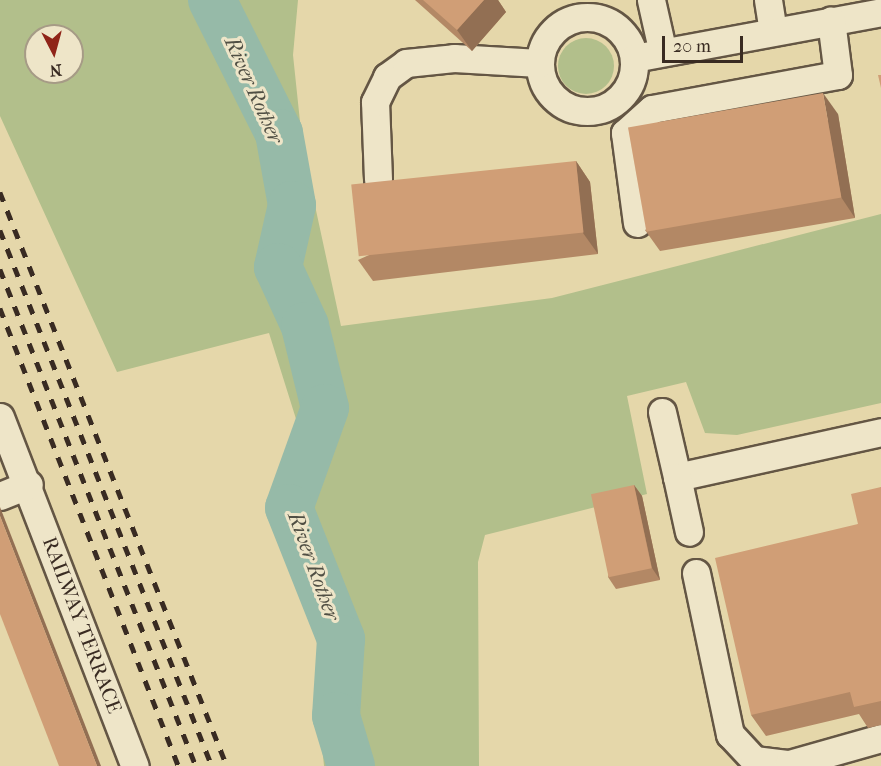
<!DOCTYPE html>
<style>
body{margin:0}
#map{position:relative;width:881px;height:766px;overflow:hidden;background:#e5d7aa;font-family:"IM FELL French Canon",serif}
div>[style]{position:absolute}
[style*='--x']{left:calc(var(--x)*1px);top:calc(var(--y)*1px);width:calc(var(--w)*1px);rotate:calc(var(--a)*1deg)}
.green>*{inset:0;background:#b2bf8b}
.round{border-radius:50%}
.river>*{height:48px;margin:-24px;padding:0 24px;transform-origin:24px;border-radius:24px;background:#96baa8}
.roads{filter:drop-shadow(2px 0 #645644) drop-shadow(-2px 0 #645644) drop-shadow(0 2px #645644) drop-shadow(0 -2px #645644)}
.minor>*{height:27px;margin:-13.5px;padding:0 13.5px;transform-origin:13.5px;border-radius:13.5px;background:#eee5c8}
.minor>.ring{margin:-13.5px;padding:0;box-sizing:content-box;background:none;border:27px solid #eee5c8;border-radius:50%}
.rail>*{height:4.5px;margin-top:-2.25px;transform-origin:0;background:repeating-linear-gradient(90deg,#392b22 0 10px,transparent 0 20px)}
.wall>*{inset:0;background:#b38865}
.shaded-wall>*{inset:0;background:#926f53}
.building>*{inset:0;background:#d09e76;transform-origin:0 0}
span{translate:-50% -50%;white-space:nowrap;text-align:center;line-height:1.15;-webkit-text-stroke:6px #eee5c8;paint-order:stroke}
.street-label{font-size:20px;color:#392b22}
.water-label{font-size:21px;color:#504f44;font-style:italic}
.north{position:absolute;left:24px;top:24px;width:60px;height:60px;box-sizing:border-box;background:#eee5c8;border:2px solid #a69b86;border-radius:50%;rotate:174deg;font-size:16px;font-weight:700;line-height:24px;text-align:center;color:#392b22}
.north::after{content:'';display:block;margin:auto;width:21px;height:27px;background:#8f2418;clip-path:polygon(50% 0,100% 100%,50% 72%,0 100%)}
.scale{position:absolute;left:662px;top:36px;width:81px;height:27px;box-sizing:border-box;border:3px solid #392b22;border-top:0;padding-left:8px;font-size:18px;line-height:21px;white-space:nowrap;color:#392b22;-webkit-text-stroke:4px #eee5c8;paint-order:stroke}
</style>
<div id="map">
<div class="green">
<i style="clip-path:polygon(evenodd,0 0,298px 0,293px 55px,303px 150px,341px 326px,552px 298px,881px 214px,881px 403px,737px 435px,705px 433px,686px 382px,627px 396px,647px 494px,485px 535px,478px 562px,479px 766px,324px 766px,316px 685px,326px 646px,277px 516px,286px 473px,302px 438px,269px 333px,117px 372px,0 116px,0 0,36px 36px,72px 36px,72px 72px,36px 72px,36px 36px)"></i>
<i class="round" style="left:558px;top:38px;width:56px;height:56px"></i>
</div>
<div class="river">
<i style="--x:212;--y:0;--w:149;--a:63.3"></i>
<i style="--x:279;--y:133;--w:73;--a:79.8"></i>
<i style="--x:292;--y:205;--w:64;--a:102.7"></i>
<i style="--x:278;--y:267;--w:65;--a:65.4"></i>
<i style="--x:305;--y:326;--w:84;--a:76.3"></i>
<i style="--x:325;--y:408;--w:106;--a:109.8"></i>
<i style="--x:289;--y:508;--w:141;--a:68.3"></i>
<i style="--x:341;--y:639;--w:77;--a:93.7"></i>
<i style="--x:336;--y:716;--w:52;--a:73.3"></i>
</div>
<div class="roads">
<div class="minor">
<i style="--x:651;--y:0;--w:50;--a:77.3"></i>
<i style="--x:768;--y:0;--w:30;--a:81"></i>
<i class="ring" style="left:540px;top:17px;width:67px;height:67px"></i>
<i style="--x:634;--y:58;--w:251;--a:-10.5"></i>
<i style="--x:378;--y:179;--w:77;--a:-92.2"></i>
<i style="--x:375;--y:102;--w:28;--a:-64"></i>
<i style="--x:387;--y:77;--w:24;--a:-36"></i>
<i style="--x:406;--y:63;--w:48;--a:-5.9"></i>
<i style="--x:454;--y:58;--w:85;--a:3.4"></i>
<i style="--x:637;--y:223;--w:91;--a:-97.6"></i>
<i style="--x:625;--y:133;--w:36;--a:-42"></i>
<i style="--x:652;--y:109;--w:189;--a:-10.4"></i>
<i style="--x:838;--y:75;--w:55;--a:-97.3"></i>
<i style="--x:662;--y:412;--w:67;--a:77"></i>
<i style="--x:677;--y:477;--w:209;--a:-12.4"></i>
<i style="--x:0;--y:417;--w:374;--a:68.9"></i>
<i style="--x:677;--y:477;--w:56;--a:77.7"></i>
<i style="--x:0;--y:496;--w:31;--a:-22"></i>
<i style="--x:696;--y:573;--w:165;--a:78.1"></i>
<i style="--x:730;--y:734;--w:35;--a:47"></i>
<i style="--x:754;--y:760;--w:35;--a:7"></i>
<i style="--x:789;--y:764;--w:96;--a:-15.8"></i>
</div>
</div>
<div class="rail">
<i style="--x:0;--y:192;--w:617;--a:68.42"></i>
<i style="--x:0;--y:230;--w:576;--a:68.42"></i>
<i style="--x:0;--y:269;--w:534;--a:68.48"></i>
<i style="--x:0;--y:308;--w:492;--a:68.7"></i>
</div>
<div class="wall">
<i style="clip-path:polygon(415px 0,498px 0,506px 12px,472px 51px)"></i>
<i style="clip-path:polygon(838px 114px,855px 218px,660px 251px,645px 230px)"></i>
<i style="clip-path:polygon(576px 161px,590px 182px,598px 254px,373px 281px,358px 260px)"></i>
<i style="clip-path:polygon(634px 485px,642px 496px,660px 580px,616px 589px,608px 577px)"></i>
<i style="clip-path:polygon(881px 487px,881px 725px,868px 728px,859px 714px,766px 736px,751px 715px,858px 524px)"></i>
</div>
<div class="shaded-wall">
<i style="clip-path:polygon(484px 0,498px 0,506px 12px,472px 51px,457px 30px)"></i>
<i style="clip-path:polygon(823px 93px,838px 114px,855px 218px,841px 197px)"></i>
<i style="clip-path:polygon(576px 161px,590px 182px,598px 254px,583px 233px)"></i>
<i style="clip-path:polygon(634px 485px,642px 496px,660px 580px,652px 568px)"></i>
<i style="clip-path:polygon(0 507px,101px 766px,97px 766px,0 516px)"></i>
</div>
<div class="building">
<i style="clip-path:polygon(423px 0,484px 0,457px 30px)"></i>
<i style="clip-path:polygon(878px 75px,881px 75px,881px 88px)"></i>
<i style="left:823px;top:93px;width:106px;height:198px;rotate:80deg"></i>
<i style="left:576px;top:161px;width:72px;height:226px;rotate:84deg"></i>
<i style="left:634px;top:485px;width:85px;height:44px;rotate:78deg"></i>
<i style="clip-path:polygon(881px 487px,881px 701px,854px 707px,850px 692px,751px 715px,715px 558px,858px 524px,851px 494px)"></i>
<i style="clip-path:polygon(0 516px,97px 766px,59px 766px,0 614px)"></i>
</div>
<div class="street-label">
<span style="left:82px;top:625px;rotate:69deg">RAILWAY TERRACE</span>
</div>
<div class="water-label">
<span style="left:254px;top:90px;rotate:66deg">River Rother</span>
<span style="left:314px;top:566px;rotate:70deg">River Rother</span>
</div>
<div class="north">N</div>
<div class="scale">20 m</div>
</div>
